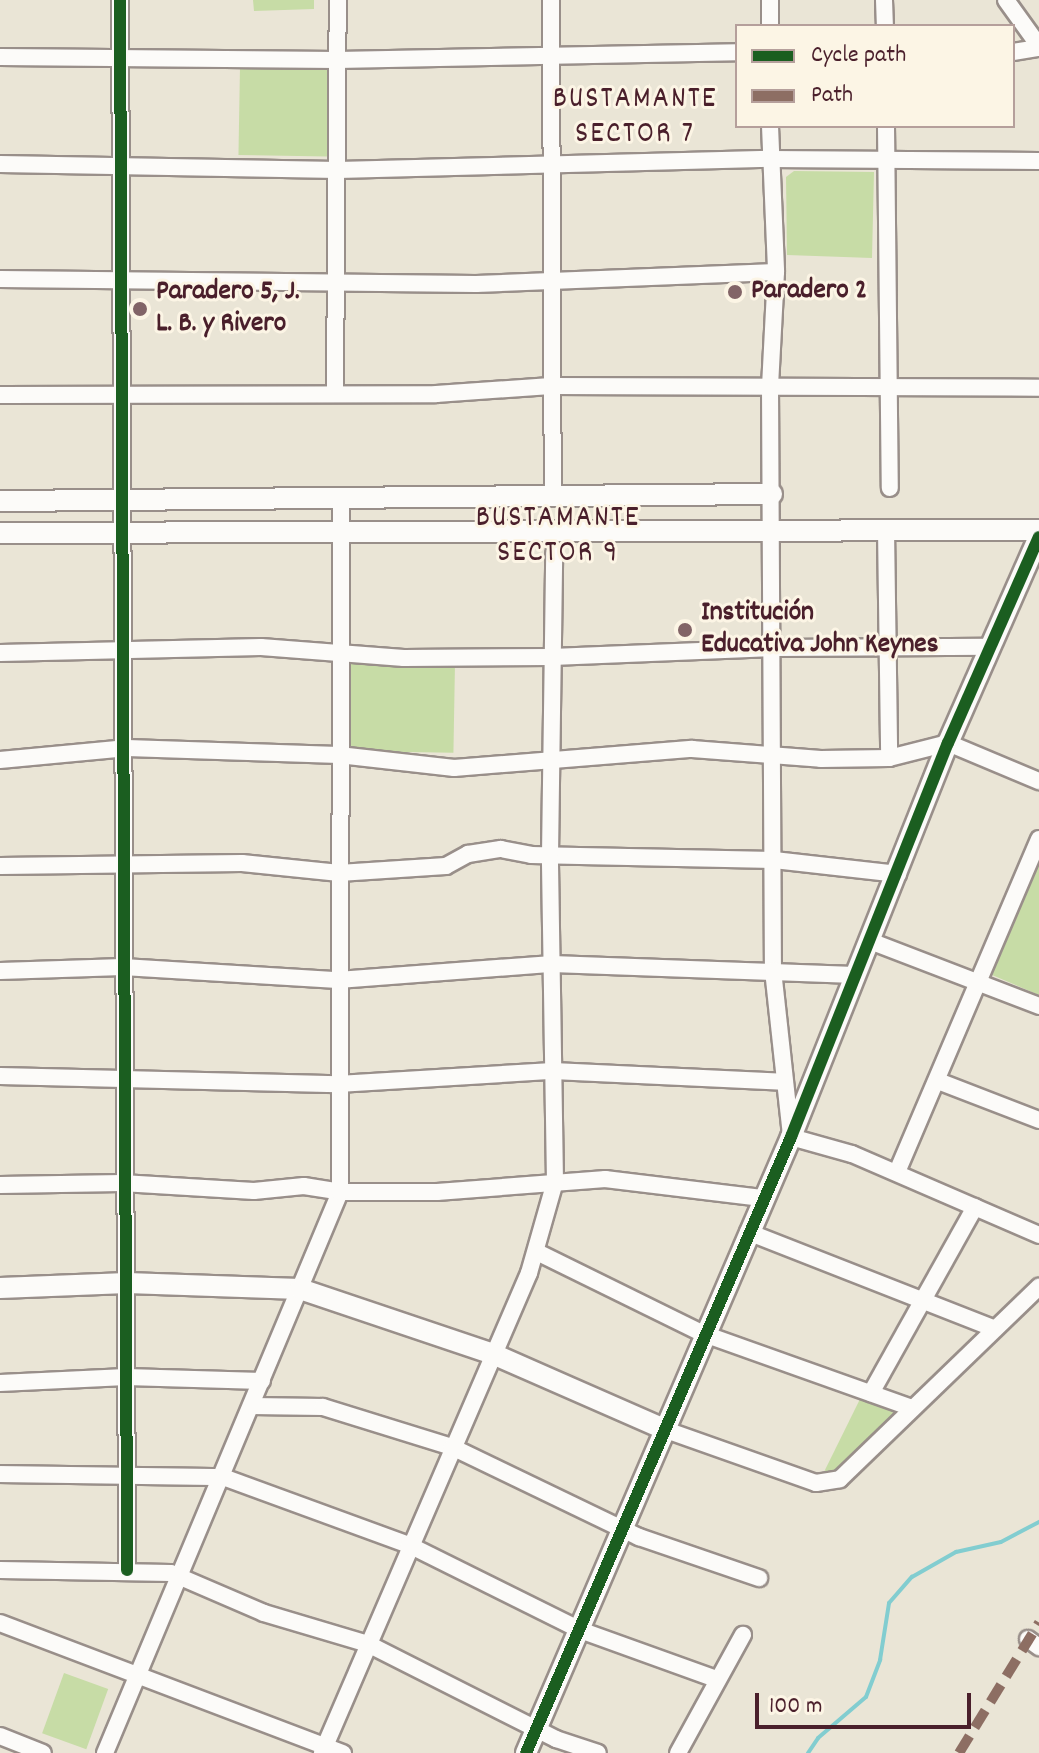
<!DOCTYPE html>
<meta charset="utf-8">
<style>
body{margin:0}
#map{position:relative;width:1039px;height:1753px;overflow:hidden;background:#eae5d6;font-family:Dekko,sans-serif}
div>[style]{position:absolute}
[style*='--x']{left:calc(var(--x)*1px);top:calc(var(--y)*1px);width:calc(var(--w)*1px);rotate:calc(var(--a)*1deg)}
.green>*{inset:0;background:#c7dca6;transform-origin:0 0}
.stream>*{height:4px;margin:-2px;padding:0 2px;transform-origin:2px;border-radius:2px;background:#82cdd0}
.roads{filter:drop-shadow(2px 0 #998f8a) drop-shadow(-2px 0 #998f8a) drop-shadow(0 2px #998f8a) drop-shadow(0 -2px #998f8a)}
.minor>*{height:16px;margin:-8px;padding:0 8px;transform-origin:8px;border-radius:8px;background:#fcfbf9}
.tertiary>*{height:20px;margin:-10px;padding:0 10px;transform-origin:10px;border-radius:10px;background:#fcfbf9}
.quiet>*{height:10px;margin-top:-5px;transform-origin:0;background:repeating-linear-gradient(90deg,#8d6e63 0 20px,transparent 0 30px)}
.cycleway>*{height:12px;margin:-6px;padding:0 6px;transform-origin:6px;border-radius:6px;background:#1b5e20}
.dots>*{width:22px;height:22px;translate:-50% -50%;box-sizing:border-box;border:4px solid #fcf5e5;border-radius:50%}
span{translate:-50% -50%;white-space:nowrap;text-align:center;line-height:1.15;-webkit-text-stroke:6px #fcf5e5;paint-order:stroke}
.poi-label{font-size:28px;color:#4a1f2b;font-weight:700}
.left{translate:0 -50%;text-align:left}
.neighbourhood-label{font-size:30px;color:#4a1f2b;letter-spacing:2px}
.legend{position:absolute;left:735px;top:24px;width:280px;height:104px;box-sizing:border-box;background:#fcf5e5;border:2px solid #b59f9b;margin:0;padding:10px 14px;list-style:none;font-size:24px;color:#4a1f2b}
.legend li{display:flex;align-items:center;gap:16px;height:40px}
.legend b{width:40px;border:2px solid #b59f9b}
.scale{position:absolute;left:755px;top:1693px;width:216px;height:36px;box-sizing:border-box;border:4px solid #4a1f2b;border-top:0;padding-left:10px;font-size:24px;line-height:28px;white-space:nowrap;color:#4a1f2b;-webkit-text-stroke:6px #fcf5e5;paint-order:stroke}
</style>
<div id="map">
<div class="green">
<i style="clip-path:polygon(253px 0,314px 0,314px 9px,254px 11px)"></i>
<i style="left:240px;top:67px;width:89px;height:88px;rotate:1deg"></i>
<i style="clip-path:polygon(794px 171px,874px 172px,872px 258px,787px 255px,786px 177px)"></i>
<i style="left:348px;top:662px;width:107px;height:89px;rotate:1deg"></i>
<i style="clip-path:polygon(1039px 865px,1039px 995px,992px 975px)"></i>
<i style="clip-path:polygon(861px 1397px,902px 1412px,847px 1465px,823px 1474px)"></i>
<i style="left:64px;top:1673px;width:47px;height:64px;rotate:20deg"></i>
</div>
<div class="stream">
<i style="--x:808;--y:1753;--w:18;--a:-56"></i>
<i style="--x:818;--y:1738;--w:63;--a:-40.5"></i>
<i style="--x:866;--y:1697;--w:40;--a:-69"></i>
<i style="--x:880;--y:1660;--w:58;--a:-81"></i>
<i style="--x:889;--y:1603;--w:35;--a:-49"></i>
<i style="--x:912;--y:1577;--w:51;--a:-29.6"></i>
<i style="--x:956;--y:1552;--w:46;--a:-12.5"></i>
<i style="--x:1001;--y:1542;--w:43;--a:-27.8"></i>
</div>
<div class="roads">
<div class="minor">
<i style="--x:120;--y:0;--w:1570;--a:89.74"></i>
<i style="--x:551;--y:0;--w:493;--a:89.8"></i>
<i style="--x:884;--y:0;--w:26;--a:88"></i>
<i style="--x:1006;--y:0;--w:57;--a:54.3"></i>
<i style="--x:770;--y:26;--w:26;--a:-90"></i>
<i style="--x:1013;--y:52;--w:26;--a:-9"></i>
<i style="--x:0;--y:57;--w:337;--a:0.5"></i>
<i style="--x:337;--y:60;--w:400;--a:-1.1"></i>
<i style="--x:770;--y:126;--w:146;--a:87.6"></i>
<i style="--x:776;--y:272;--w:115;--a:93"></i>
<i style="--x:770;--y:387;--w:583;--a:89.71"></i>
<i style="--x:773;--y:970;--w:168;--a:83.8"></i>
<i style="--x:791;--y:1137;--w:63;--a:15.6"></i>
<i style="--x:852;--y:1154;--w:204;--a:23.4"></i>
<i style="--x:886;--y:126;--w:362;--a:89.4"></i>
<i style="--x:0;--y:164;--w:338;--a:1"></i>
<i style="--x:338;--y:170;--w:432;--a:-1.5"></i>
<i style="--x:770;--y:159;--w:269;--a:0.4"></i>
<i style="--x:0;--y:279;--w:476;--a:0.6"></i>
<i style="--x:476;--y:284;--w:300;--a:-2.3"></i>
<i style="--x:335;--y:392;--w:392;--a:-89.6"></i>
<i style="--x:0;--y:395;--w:436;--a:-0.1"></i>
<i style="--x:436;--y:394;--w:115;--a:-4"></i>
<i style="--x:551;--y:386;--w:488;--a:0.2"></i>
<i style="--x:886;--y:529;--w:229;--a:89.2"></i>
<i style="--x:0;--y:653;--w:261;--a:-1.3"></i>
<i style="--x:261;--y:647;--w:143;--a:4.4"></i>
<i style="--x:404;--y:658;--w:148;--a:-0.4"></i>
<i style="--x:552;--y:657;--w:222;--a:-2.3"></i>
<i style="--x:774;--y:648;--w:218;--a:-0.3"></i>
<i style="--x:0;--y:760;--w:128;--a:-5.4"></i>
<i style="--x:127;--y:748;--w:212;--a:1.9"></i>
<i style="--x:339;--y:755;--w:116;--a:6.4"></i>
<i style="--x:454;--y:768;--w:239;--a:-4.6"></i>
<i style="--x:692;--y:749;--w:129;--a:4.4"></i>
<i style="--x:821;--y:759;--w:68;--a:-0.8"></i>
<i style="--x:889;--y:758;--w:61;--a:-14.3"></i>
<i style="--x:948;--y:743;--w:99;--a:22.7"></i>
<i style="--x:0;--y:866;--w:242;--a:-0.7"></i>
<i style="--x:242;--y:863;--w:98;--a:5.9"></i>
<i style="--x:339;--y:873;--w:107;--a:-3.7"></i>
<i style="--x:446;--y:866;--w:25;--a:-29"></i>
<i style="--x:468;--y:854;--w:33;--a:-9"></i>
<i style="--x:501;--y:849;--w:31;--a:11"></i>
<i style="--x:531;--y:855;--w:243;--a:1.2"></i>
<i style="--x:774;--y:860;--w:125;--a:6.4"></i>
<i style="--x:870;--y:941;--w:181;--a:21"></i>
<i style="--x:0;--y:971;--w:123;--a:-1.9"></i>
<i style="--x:123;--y:967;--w:215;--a:3.5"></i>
<i style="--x:338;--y:980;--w:215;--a:-4.3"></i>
<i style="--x:552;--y:964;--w:303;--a:2.1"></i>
<i style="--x:0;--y:1076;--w:338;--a:1.4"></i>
<i style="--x:338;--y:1084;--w:215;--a:-3.5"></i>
<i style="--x:553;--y:1071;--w:230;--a:2.7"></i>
<i style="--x:938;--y:1081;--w:108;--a:21.1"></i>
<i style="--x:897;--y:1172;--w:362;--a:-66.9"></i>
<i style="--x:0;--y:1185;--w:122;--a:-0.9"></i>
<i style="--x:122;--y:1183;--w:132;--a:3.5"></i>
<i style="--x:254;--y:1191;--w:50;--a:-5.7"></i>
<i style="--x:304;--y:1186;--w:36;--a:9"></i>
<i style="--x:340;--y:1192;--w:97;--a:0"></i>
<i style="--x:437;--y:1192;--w:169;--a:-4.4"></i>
<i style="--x:605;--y:1179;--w:158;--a:6.9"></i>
<i style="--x:748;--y:1232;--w:265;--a:21.4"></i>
<i style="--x:537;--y:1252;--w:186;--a:26.2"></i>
<i style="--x:704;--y:1334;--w:221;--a:19.6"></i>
<i style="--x:0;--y:1383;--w:126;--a:-2.7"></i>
<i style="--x:126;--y:1377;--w:136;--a:1.7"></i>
<i style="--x:871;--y:1393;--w:213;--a:-60.8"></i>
<i style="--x:252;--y:1406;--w:71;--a:0.8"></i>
<i style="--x:323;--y:1407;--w:135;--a:17.2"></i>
<i style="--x:452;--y:1447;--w:208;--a:25.7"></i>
<i style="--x:639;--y:1537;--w:127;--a:18.9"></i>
<i style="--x:666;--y:1430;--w:159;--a:19.5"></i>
<i style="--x:816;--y:1483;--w:24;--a:-9"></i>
<i style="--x:840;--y:1479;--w:277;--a:-44"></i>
<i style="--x:0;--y:1474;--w:223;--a:0.8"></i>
<i style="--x:223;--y:1477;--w:198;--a:20.1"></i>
<i style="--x:409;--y:1545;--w:191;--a:26.4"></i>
<i style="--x:580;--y:1630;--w:145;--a:19.8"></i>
<i style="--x:0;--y:1570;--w:171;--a:1"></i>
<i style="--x:171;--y:1573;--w:101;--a:23.3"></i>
<i style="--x:264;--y:1613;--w:109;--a:16.6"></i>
<i style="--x:368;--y:1644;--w:211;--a:26.8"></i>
<i style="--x:556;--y:1739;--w:44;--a:18.4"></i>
<i style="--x:0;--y:1623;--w:367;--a:20.8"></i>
<i style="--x:1028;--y:1639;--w:14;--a:36"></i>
<i style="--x:0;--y:1736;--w:46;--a:21.6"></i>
<i style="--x:105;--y:1753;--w:608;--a:-67.27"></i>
<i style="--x:340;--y:1192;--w:693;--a:-89.92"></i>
<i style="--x:322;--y:1753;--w:523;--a:-66.67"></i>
<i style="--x:529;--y:1273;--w:95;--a:-74.1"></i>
<i style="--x:555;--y:1182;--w:327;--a:-90.9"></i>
<i style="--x:550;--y:855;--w:302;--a:-89.2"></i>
<i style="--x:678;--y:1753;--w:135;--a:-61.2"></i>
</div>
<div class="tertiary">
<i style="--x:0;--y:501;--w:772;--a:-0.52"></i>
<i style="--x:0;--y:533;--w:1039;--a:-0.17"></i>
<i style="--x:0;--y:1288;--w:127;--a:-2.3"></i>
<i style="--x:127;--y:1283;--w:173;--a:2"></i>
<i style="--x:300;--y:1289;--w:204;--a:18.6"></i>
<i style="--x:493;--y:1354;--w:189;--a:23.7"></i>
<i style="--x:526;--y:1753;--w:671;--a:-66.72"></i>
<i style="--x:791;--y:1137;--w:424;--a:-68.3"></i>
<i style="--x:948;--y:743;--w:225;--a:-66.2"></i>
</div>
</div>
<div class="quiet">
<i style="--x:959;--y:1753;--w:153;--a:-58.4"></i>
</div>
<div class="cycleway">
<i style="--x:120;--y:0;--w:1570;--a:89.74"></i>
<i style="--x:526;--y:1753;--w:671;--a:-66.72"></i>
<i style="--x:791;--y:1137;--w:424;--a:-68.3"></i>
<i style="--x:948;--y:743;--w:225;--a:-66.2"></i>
</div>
<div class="dots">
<i style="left:735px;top:292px;background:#826467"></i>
<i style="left:140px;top:309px;background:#826467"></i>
<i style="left:685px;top:630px;background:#826467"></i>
</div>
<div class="poi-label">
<span class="left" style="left:751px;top:292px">Paradero 2</span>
<span class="left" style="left:156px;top:309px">Paradero 5, J.<br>L. B. y Rivero</span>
<span class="left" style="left:701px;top:630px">Institución<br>Educativa John Keynes</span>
</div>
<div class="neighbourhood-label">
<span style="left:635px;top:118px">BUSTAMANTE<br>SECTOR 7</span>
<span style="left:558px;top:537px">BUSTAMANTE<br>SECTOR 9</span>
</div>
<ul class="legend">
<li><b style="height:10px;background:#1b5e20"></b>Cycle path</li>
<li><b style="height:10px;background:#8d6e63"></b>Path</li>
</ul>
<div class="scale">100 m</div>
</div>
